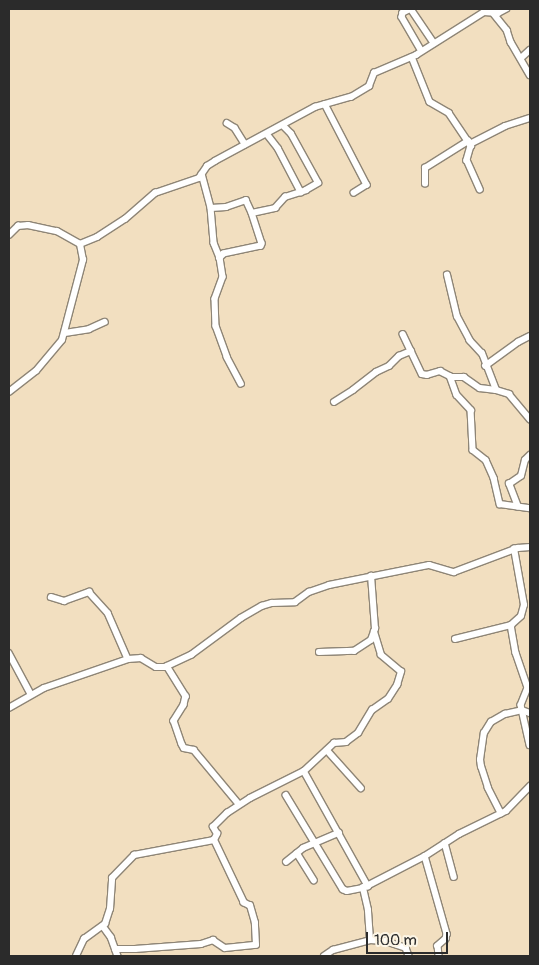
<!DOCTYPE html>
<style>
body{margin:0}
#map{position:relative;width:539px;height:965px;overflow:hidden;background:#f2dfc0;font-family:Pangolin,sans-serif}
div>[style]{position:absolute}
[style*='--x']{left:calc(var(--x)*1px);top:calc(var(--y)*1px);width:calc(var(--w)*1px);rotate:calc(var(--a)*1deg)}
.roads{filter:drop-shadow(1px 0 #8e8576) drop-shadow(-1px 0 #8e8576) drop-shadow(0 1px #8e8576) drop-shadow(0 -1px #8e8576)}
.minor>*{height:5.5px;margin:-2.75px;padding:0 2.75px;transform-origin:2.75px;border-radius:2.75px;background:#fff}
span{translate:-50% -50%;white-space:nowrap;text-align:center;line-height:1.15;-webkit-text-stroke:4px #fcf5e5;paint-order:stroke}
.frame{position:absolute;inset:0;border:10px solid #2b2b2b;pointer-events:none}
.scale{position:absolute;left:366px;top:932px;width:82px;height:22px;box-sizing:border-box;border:2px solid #2b2b2b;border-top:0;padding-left:6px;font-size:15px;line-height:18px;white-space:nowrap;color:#2b2b2b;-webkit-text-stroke:4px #fcf5e5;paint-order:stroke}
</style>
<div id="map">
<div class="roads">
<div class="minor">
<i style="--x:411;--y:9;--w:9;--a:153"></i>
<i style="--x:403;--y:13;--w:4;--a:104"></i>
<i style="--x:402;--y:17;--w:39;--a:60"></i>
<i style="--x:411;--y:9;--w:41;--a:55.9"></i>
<i style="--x:494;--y:14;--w:21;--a:51"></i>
<i style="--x:507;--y:30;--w:13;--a:72"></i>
<i style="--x:511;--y:42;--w:38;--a:60"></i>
<i style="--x:412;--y:57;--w:48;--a:68.2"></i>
<i style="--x:430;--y:102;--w:22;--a:30"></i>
<i style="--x:449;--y:113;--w:40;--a:56"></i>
<i style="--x:471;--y:146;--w:15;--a:106"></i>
<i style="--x:467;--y:160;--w:32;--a:66"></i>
<i style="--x:521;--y:58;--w:12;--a:-42"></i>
<i style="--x:325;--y:104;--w:91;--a:62.6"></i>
<i style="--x:367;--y:185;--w:15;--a:148"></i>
<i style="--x:227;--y:123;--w:9;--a:32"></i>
<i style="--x:235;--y:128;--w:19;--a:58"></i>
<i style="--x:267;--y:134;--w:18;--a:52"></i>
<i style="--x:278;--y:148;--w:50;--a:62.4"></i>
<i style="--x:470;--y:144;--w:39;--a:-27"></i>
<i style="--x:505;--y:126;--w:26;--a:-18"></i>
<i style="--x:202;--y:174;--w:35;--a:75"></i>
<i style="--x:211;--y:208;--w:15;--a:-4"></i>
<i style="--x:226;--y:207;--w:21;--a:-19"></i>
<i style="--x:246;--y:200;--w:14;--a:65"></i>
<i style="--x:252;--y:213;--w:32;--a:72"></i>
<i style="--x:262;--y:243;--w:3;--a:108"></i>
<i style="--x:261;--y:246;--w:38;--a:168"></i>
<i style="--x:224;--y:254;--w:6;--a:135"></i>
<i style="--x:220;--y:258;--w:19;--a:81"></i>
<i style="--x:223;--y:277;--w:23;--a:110"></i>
<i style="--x:215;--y:299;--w:27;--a:88"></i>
<i style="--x:216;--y:326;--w:33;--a:70"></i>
<i style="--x:227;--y:357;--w:30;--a:62"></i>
<i style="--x:425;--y:184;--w:16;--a:-90"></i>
<i style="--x:425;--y:168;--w:51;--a:-32.1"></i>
<i style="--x:211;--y:208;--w:35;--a:85"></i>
<i style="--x:214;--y:243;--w:16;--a:68"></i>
<i style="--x:252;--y:213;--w:24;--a:-12"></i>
<i style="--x:275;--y:208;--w:15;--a:-48"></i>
<i style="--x:285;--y:197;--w:22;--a:-18"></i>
<i style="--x:306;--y:190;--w:14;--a:-30"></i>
<i style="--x:318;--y:183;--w:56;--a:-118.9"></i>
<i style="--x:291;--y:134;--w:11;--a:-135"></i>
<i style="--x:9;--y:235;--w:13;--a:-45"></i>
<i style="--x:18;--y:226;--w:10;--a:-6"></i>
<i style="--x:28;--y:225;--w:30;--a:12"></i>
<i style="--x:57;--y:231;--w:26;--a:29"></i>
<i style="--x:65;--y:333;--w:24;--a:-9"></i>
<i style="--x:89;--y:329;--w:17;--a:-24"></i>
<i style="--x:403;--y:334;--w:44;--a:64.6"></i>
<i style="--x:422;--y:374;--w:5;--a:11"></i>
<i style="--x:427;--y:375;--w:14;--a:-17"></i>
<i style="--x:440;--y:371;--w:13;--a:27"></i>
<i style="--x:452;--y:377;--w:12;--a:0"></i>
<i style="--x:464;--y:377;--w:19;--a:35"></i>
<i style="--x:480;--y:388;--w:16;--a:7"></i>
<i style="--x:496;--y:390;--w:39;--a:-111"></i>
<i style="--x:482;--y:354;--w:18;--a:-133"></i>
<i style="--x:470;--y:341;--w:27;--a:-118"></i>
<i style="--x:457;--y:317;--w:43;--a:-103.4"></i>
<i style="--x:485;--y:366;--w:41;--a:-36"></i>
<i style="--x:518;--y:342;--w:13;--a:-27"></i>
<i style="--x:450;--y:376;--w:20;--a:70"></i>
<i style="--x:457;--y:395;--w:21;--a:47"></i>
<i style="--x:471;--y:410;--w:40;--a:87.1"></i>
<i style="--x:473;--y:450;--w:16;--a:38"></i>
<i style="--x:486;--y:460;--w:20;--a:66"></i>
<i style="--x:494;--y:478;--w:27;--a:77"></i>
<i style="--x:500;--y:504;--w:30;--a:8"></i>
<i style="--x:496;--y:390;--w:14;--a:17"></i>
<i style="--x:509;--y:394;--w:33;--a:50"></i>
<i style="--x:9;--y:392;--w:34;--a:-38"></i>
<i style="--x:36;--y:371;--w:40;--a:-50"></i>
<i style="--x:62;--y:340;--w:83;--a:-75.3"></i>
<i style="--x:83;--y:260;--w:16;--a:-101"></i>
<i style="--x:80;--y:244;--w:18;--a:-22"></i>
<i style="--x:97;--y:237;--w:33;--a:-33"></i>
<i style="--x:125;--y:219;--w:40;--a:-41"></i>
<i style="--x:155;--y:193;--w:46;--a:-18.8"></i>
<i style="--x:199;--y:178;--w:14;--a:-56"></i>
<i style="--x:207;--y:166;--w:9;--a:-32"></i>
<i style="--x:215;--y:161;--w:114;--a:-28.4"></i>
<i style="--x:315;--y:107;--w:37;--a:-16"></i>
<i style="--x:351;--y:97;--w:21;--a:-31"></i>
<i style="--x:369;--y:86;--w:14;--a:-69"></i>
<i style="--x:374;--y:73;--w:46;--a:-23.2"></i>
<i style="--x:416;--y:55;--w:80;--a:-32.3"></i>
<i style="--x:484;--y:12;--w:14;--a:4"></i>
<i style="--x:498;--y:13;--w:9;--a:-27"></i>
<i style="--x:334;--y:402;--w:22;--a:-32"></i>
<i style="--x:353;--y:390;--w:29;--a:-38"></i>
<i style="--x:376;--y:372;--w:14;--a:-25"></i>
<i style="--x:389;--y:366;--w:14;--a:-45"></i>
<i style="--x:399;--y:356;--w:13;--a:-23"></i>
<i style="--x:518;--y:507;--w:25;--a:-111"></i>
<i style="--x:509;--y:484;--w:14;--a:-34"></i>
<i style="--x:521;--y:476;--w:16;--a:-76"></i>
<i style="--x:525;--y:460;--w:7;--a:-45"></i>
<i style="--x:51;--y:597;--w:14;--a:17"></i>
<i style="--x:64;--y:601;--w:27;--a:-20"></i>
<i style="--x:89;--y:592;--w:28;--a:48"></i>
<i style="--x:108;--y:613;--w:50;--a:66.5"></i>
<i style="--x:511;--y:625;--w:28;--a:80"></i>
<i style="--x:516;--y:653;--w:37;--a:71"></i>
<i style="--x:528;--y:688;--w:18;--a:112"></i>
<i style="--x:521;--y:705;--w:41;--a:77.3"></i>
<i style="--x:455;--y:639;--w:58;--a:-14"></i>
<i style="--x:511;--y:625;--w:13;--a:-42"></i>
<i style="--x:521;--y:616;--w:11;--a:-75"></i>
<i style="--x:524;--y:605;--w:57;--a:-100.1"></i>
<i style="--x:319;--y:652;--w:35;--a:-2"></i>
<i style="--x:354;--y:651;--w:20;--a:-33"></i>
<i style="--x:371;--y:640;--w:12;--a:-70"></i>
<i style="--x:375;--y:629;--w:53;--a:-94.3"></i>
<i style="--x:9;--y:653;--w:47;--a:61.8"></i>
<i style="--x:167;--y:666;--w:36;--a:58"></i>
<i style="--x:186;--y:696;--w:9;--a:103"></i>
<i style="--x:184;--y:705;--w:19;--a:122"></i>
<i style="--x:174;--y:721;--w:24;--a:71"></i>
<i style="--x:182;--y:744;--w:4;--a:63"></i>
<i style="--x:184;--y:748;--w:10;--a:11"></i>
<i style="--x:194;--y:750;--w:70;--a:50.2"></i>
<i style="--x:9;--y:708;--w:40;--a:-29.7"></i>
<i style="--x:44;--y:688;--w:89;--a:-19"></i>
<i style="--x:128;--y:659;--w:13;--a:-4"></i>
<i style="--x:141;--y:658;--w:17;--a:31"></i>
<i style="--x:156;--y:667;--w:9;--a:0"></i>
<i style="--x:165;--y:667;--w:29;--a:-25"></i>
<i style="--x:191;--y:655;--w:62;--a:-36.5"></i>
<i style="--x:241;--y:618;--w:24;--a:-30"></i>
<i style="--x:262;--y:606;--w:10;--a:-17"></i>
<i style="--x:272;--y:603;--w:23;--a:-2"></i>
<i style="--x:295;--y:602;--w:17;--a:-36"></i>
<i style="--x:309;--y:592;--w:21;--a:-19"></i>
<i style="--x:329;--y:585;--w:102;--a:-11.3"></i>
<i style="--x:429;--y:565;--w:26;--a:16"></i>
<i style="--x:454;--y:572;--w:68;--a:-20.6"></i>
<i style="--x:518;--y:548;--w:12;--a:-5"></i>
<i style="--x:327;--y:750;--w:51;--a:48.2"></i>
<i style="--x:304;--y:771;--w:41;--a:-43"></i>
<i style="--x:334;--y:743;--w:12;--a:-5"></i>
<i style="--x:346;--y:742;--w:15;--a:-37"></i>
<i style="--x:358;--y:733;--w:27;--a:-59"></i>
<i style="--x:372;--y:710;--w:19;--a:-35"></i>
<i style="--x:388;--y:699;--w:17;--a:-57"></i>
<i style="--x:397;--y:685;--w:14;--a:-73"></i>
<i style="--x:401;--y:672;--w:26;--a:-140"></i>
<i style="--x:381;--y:655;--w:24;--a:-107"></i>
<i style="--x:286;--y:795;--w:110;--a:58.8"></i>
<i style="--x:343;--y:889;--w:4;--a:27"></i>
<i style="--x:347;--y:891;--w:16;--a:-11"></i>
<i style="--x:501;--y:814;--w:29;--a:-117"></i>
<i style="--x:488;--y:788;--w:22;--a:-108"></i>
<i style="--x:481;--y:767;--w:7;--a:-98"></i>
<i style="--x:480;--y:760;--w:27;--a:-82"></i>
<i style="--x:484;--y:733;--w:13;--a:-58"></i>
<i style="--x:491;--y:722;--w:16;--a:-30"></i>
<i style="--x:505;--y:714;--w:17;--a:-13"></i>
<i style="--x:522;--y:710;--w:9;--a:21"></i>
<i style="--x:445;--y:843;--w:35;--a:75"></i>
<i style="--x:297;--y:853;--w:32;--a:58"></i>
<i style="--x:425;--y:856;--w:81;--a:74.2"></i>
<i style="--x:447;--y:934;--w:5;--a:101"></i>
<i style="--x:446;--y:939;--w:11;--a:139"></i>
<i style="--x:438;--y:946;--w:10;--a:84"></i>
<i style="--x:286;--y:862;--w:22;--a:-39"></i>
<i style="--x:303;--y:848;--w:39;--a:-23"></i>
<i style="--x:103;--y:926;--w:14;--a:54"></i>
<i style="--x:111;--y:937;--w:20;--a:70"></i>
<i style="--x:370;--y:940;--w:15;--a:4"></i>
<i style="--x:385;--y:941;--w:22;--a:18"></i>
<i style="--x:406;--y:948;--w:9;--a:69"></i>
<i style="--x:115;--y:949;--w:20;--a:0"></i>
<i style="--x:135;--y:949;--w:66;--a:-4.3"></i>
<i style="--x:201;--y:944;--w:13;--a:-18"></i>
<i style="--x:213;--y:940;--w:14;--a:34"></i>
<i style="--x:225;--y:948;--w:31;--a:-6"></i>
<i style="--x:256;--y:945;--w:22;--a:-93"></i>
<i style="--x:255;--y:923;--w:18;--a:-106"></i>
<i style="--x:250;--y:906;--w:7;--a:-153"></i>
<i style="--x:244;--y:903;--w:70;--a:-115.5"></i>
<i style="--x:76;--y:956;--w:19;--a:-65"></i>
<i style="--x:84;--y:939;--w:26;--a:-36"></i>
<i style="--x:105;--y:924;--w:16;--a:-72"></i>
<i style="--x:110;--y:909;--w:31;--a:-86"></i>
<i style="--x:112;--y:878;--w:32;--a:-46"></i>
<i style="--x:134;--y:855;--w:81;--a:-10.6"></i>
<i style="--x:214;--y:840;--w:7;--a:-63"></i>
<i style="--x:217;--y:834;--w:8;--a:-120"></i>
<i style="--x:213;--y:827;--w:20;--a:-45"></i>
<i style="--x:227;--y:813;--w:27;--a:-33"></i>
<i style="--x:250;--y:798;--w:60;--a:-26.6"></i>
<i style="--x:304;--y:771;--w:132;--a:60.9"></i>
<i style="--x:324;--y:956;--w:11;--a:-34"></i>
<i style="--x:333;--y:950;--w:38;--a:-15"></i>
<i style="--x:370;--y:940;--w:30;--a:-94"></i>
<i style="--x:368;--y:910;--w:23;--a:-103"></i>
<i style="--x:363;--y:888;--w:70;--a:-27.3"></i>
<i style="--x:425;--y:856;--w:40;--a:-32.9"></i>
<i style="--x:459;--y:834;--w:52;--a:-26.1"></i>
<i style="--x:506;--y:811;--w:35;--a:-46"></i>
</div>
</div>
<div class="frame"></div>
<div class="scale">100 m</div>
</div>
